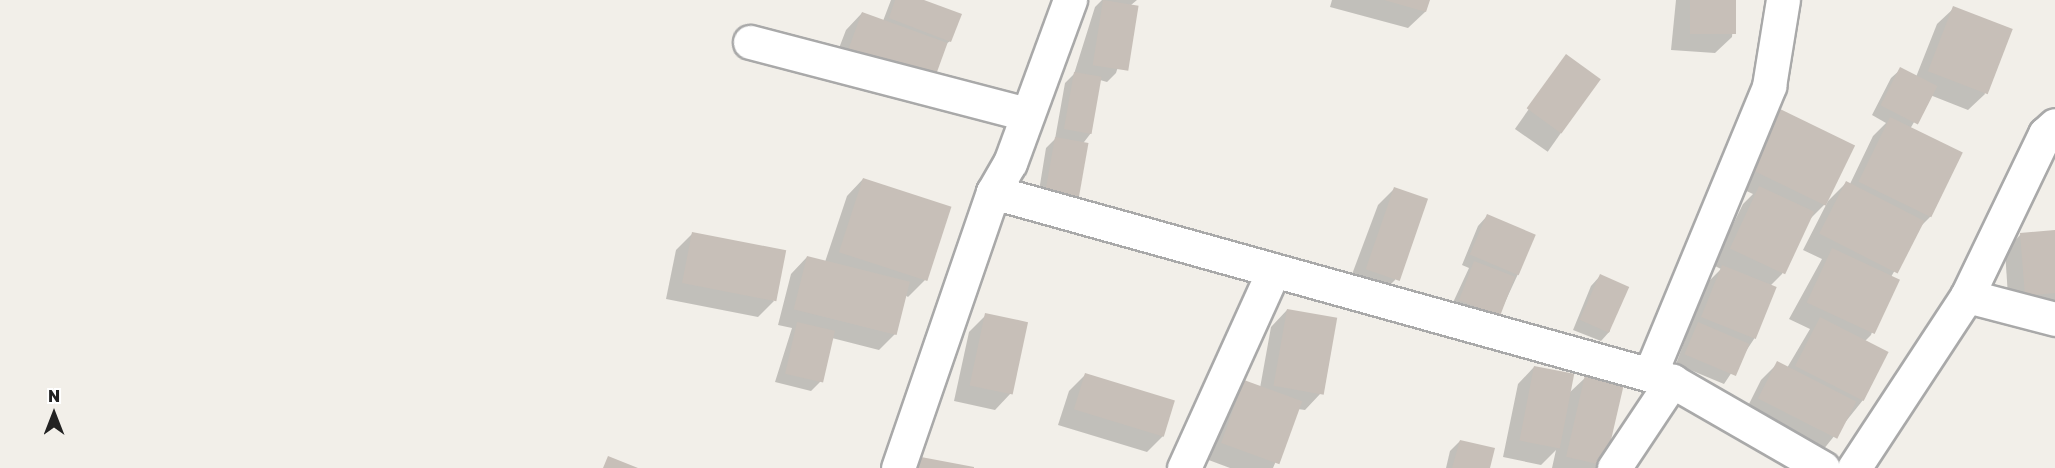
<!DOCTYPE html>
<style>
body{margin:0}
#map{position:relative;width:2055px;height:468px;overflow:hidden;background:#f2efe9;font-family:"Golos Text",sans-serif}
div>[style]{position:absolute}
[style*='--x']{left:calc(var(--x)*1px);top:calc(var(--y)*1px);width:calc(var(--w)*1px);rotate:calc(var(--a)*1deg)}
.shadow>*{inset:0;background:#0003;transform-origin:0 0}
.building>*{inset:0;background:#c7bfb8;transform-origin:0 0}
.roads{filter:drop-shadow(2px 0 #a9a9a9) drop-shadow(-2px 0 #a9a9a9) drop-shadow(0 2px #a9a9a9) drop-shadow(0 -2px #a9a9a9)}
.minor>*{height:33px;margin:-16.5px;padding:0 16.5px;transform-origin:16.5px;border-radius:16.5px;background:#fff}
span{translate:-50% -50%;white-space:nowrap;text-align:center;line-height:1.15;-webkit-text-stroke:5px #fff;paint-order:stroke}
.north{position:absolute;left:24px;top:384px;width:60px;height:60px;-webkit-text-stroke:4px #fff;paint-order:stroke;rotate:0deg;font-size:16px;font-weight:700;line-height:24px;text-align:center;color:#222}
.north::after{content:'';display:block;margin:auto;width:21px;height:27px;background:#222;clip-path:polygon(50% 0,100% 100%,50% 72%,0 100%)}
</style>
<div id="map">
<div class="shadow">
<i style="clip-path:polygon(891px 0,920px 0,950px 41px,945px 45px,831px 69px,846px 30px,862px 13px,883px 21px)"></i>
<i style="clip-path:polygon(1102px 0,1137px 0,1131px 5px,1137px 7px,1116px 73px,1107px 82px,1100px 80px,1091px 133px,1037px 203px,1046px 148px,1055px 139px,1065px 83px,1074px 74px,1095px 7px)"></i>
<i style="clip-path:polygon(1332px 0,1428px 0,1425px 12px,1408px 28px,1330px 7px)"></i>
<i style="clip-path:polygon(1676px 0,1735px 0,1732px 37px,1715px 53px,1671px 50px)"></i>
<i style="clip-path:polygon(1954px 8px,1985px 94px,1968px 110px,1930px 95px,1910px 129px,1961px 154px,1930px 217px,1919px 228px,1891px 277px,1871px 335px,1865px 341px,1863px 400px,1819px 455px,1743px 416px,1761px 380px,1778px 363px,1787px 368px,1810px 329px,1789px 319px,1822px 259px,1803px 250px,1828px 201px,1846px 183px,1850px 184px,1873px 136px,1886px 123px,1872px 115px,1891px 78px,1901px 69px,1916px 77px,1937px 24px)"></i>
<i style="left:1566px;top:56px;width:40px;height:89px;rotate:35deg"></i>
<i style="clip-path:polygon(1760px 125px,1826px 203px,1808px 221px,1782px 274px,1770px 286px,1754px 339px,1724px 384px,1676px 364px,1706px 284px,1721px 269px,1713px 265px,1743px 204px,1753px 194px,1731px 184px)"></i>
<i style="clip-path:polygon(863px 179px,925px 280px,908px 297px,905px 295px,895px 334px,879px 350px,832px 338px,820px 382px,811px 391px,775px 382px,792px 328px,778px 325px,791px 274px,807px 257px,825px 262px,847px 196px)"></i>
<i style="clip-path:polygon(1395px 188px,1395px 280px,1379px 296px,1348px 285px,1378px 205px)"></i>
<i style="clip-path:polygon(1487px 216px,1518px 274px,1499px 315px,1489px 325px,1450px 309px,1469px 268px,1462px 265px,1478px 226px)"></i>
<i style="clip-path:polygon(2055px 232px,2055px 308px,2009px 311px,2005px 251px,2021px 234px)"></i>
<i style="clip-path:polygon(692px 234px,774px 301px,758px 317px,666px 299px,676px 250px)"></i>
<i style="clip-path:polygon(1600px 276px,1610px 331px,1601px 341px,1573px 330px,1591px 286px)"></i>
<i style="clip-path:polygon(1287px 310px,1321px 393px,1305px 410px,1298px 409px,1273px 468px,1230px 468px,1206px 459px,1228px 398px,1244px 382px,1260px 388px,1271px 327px)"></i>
<i style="clip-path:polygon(986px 315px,1011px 393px,995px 410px,954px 401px,969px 332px)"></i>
<i style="clip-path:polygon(1534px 367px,1568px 394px,1586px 377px,1601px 468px,1552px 468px,1556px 450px,1541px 465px,1503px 457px,1518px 384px)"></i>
<i style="clip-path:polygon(1085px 375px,1163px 436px,1147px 452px,1058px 425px,1069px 391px)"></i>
<i style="clip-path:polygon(1460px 441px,1488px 468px,1446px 468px,1450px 451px)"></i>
</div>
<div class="building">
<i style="clip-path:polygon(895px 0,924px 0,962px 14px,951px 42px,889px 18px)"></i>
<i style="left:1103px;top:0;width:36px;height:66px;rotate:9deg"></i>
<i style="clip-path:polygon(1384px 0,1430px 0,1426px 12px)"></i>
<i style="left:1690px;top:0;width:46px;height:34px"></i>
<i style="left:1953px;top:6px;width:64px;height:70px;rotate:21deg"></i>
<i style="left:862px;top:12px;width:91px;height:44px;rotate:20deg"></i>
<i style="left:1566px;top:54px;width:43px;height:67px;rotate:36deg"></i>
<i style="left:1900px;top:67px;width:42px;height:43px;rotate:27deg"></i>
<i style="left:1074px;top:72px;width:28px;height:58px;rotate:10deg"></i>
<i style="left:1776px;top:107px;width:88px;height:67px;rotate:26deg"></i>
<i style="left:1890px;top:117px;width:81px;height:72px;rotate:26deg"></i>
<i style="left:1055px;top:137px;width:34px;height:58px;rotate:10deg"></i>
<i style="left:863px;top:178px;width:93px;height:78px;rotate:18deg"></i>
<i style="left:1846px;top:181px;width:88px;height:59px;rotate:27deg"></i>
<i style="left:1759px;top:186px;width:61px;height:69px;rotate:25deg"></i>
<i style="left:1394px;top:187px;width:36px;height:87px;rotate:19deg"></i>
<i style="left:1487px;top:214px;width:53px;height:44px;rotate:23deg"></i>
<i style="clip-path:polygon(2055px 230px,2055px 293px,2025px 296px,2020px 233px)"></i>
<i style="left:692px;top:232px;width:96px;height:52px;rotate:11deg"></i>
<i style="left:1832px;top:248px;width:75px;height:60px;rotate:25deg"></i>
<i style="left:807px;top:256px;width:106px;height:55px;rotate:14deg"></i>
<i style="left:1474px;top:261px;width:44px;height:42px;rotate:21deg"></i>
<i style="left:1722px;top:265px;width:59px;height:56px;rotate:22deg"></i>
<i style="left:1600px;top:274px;width:32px;height:50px;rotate:24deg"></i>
<i style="left:1287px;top:309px;width:51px;height:78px;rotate:10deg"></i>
<i style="left:985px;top:313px;width:44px;height:74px;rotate:12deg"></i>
<i style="left:1820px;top:317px;width:77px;height:55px;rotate:27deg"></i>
<i style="left:797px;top:322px;width:39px;height:53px;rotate:13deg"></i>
<i style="left:1698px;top:322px;width:56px;height:35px;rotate:23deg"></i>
<i style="left:1777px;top:361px;width:89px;height:42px;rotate:27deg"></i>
<i style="left:1534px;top:366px;width:41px;height:76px;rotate:11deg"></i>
<i style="left:1085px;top:373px;width:94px;height:38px;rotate:17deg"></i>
<i style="left:1585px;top:375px;width:40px;height:84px;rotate:13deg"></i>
<i style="left:1244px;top:380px;width:62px;height:67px;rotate:20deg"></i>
<i style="clip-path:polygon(1460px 440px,1495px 448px,1490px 468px,1452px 468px)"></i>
<i style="clip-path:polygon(608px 456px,638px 468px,603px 468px)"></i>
<i style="clip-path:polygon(921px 457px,974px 467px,974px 468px,918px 468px)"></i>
</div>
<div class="roads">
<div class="minor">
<i style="--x:750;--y:42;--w:286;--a:14.6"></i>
<i style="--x:993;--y:192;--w:705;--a:15.55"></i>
<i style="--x:1672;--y:381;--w:174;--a:29.9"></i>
<i style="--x:1967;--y:296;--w:91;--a:14.6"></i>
<i style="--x:1650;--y:374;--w:312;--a:-67.5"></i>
<i style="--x:1769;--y:86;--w:87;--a:-80.8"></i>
<i style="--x:898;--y:468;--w:292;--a:-71"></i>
<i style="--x:993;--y:192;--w:34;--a:-60"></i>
<i style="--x:1010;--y:163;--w:174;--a:-69.8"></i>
<i style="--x:1184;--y:468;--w:217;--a:-65.6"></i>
<i style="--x:1614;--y:468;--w:105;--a:-56.3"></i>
<i style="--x:1854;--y:468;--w:206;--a:-56.7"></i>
<i style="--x:1967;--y:296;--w:180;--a:-64.3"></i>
<i style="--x:2045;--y:134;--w:13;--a:-42"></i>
</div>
</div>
<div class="north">N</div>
</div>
